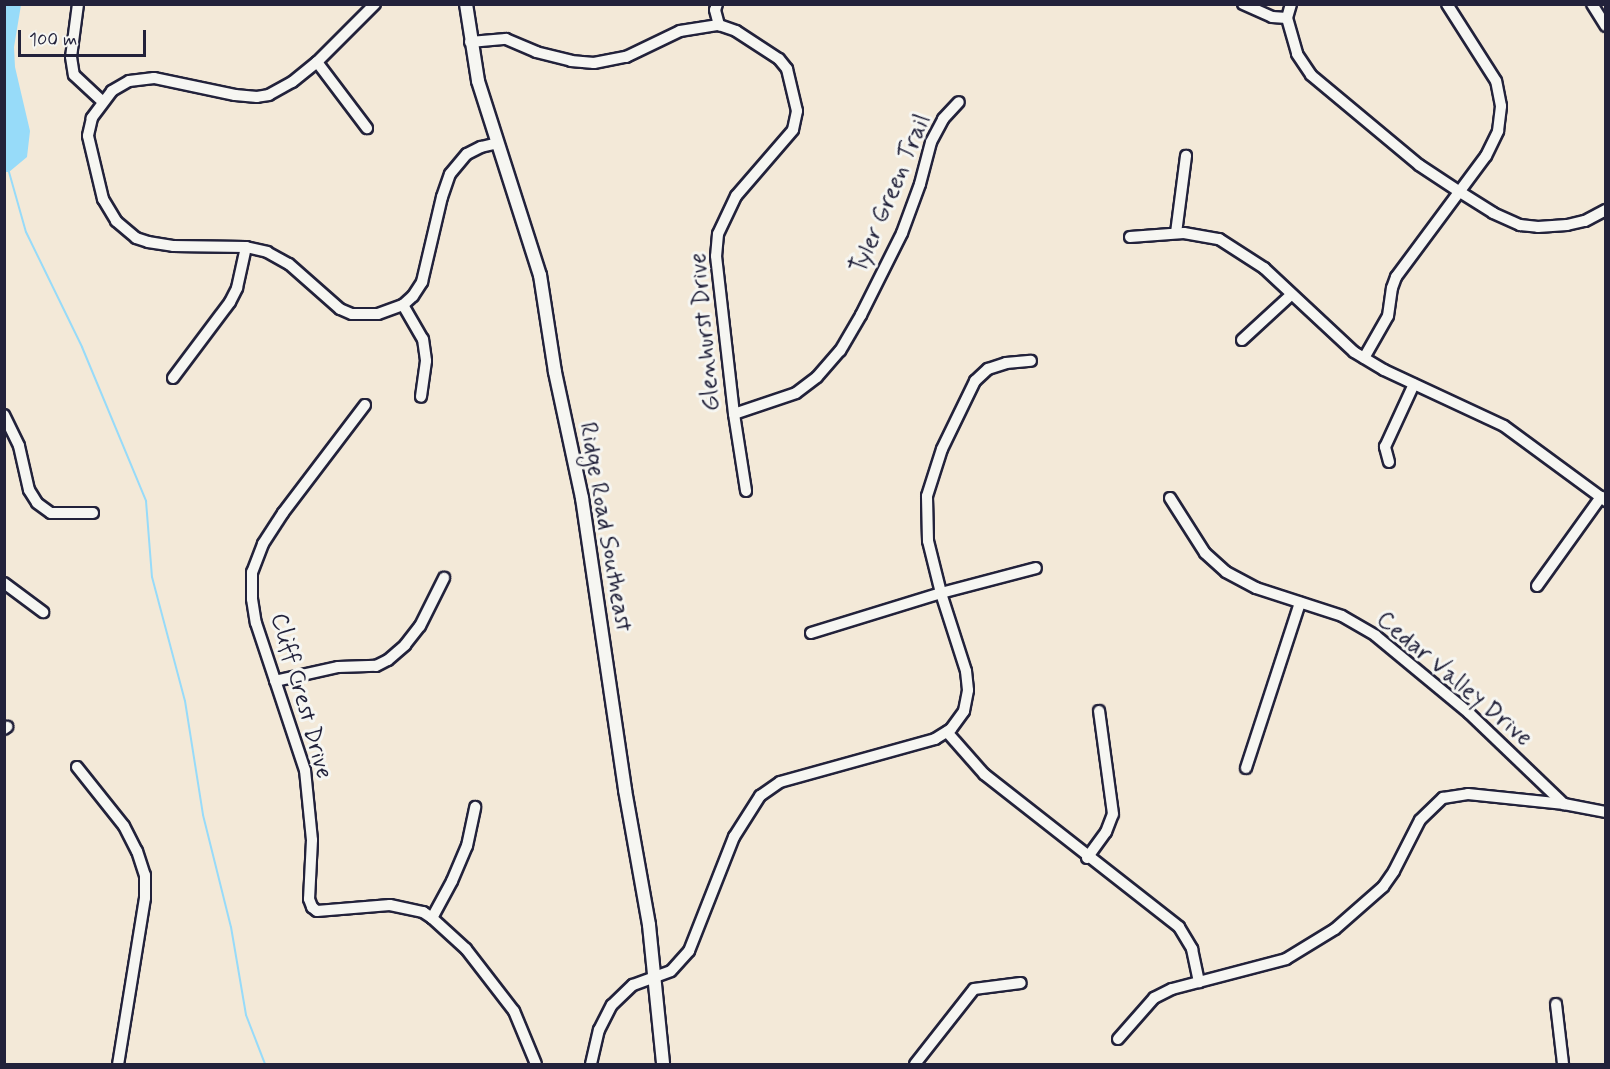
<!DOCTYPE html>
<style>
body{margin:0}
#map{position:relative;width:1610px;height:1069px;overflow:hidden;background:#f3e9d8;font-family:Mynerve,sans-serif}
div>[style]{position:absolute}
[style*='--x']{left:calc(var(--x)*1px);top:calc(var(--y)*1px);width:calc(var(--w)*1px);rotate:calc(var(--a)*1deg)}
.water>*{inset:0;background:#97dbf9}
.stream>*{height:2px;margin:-1px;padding:0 1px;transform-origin:1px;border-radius:1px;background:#97dbf9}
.roads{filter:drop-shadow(2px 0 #22223b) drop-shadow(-2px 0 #22223b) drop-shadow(0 2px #22223b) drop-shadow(0 -2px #22223b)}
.minor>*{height:10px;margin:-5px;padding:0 5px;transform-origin:5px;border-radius:5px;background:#f6f6f2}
.tertiary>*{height:12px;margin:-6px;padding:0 6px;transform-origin:6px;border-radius:6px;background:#f6f6f2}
span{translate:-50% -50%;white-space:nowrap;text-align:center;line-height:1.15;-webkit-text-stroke:6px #f6f6f2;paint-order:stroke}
.street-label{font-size:24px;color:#22223b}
.frame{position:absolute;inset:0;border:6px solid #22223b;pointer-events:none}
.scale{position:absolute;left:18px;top:30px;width:128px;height:27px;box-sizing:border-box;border:3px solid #22223b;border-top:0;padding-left:8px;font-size:18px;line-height:21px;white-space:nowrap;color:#22223b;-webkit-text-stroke:4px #f6f6f2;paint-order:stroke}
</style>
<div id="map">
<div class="water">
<i style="clip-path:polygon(5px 4px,21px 5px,14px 47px,15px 67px,30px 131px,27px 157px,9px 172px,4px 172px)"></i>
</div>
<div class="stream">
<i style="--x:9;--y:172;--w:62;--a:74.2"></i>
<i style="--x:26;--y:232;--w:128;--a:64"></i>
<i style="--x:82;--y:347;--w:167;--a:67.4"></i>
<i style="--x:146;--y:501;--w:76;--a:85.5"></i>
<i style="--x:152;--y:577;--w:128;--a:75.1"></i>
<i style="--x:185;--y:701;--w:115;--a:81"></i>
<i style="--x:203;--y:815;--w:115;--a:76"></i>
<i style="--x:231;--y:927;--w:89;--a:80.3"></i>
<i style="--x:246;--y:1015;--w:53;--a:68.8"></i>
</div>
<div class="roads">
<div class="minor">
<i style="--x:78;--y:4;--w:53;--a:97.5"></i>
<i style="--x:71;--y:57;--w:18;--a:81"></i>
<i style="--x:74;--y:75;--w:38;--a:43"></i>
<i style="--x:375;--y:4;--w:82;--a:135"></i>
<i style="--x:317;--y:62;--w:32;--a:141"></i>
<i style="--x:292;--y:82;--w:26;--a:151"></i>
<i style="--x:269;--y:95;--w:12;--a:171"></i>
<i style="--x:257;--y:97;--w:22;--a:-175"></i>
<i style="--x:235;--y:95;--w:83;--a:-168.1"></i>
<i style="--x:154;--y:78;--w:25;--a:173"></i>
<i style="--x:129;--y:81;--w:20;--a:150"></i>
<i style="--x:112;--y:91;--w:34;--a:127"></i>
<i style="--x:92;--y:118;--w:18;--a:103"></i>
<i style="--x:88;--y:136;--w:65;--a:76.6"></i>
<i style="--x:103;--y:199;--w:26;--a:59"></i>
<i style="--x:116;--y:221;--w:26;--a:40"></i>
<i style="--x:136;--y:238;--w:13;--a:18"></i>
<i style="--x:148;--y:242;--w:25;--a:9"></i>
<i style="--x:173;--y:246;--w:73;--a:0.8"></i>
<i style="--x:246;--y:247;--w:22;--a:13"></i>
<i style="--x:267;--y:252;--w:25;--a:29"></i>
<i style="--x:289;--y:264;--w:68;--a:41.4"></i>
<i style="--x:340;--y:309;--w:13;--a:23"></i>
<i style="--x:352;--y:314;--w:26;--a:0"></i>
<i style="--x:378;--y:314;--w:27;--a:-20"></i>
<i style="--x:403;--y:305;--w:13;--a:-42"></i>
<i style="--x:413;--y:296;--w:17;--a:-57"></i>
<i style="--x:422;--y:282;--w:87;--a:-76.8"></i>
<i style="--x:442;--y:197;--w:24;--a:-71"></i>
<i style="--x:450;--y:174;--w:26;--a:-50"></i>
<i style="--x:467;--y:154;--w:16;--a:-27"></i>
<i style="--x:481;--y:147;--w:17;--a:-13"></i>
<i style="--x:717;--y:4;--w:6;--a:108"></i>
<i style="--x:715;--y:10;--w:16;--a:75"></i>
<i style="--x:1243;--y:4;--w:32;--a:24"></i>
<i style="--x:1272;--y:17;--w:15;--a:4"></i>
<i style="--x:1291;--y:4;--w:15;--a:106"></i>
<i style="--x:1287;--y:18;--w:37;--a:74"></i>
<i style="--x:1297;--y:54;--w:25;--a:56"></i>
<i style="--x:1311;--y:75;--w:141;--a:39.8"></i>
<i style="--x:1419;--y:165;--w:49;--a:33.4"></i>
<i style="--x:1460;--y:192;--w:39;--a:32"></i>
<i style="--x:1493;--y:213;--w:30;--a:24"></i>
<i style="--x:1520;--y:225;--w:18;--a:6"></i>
<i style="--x:1538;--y:227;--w:29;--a:-4"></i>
<i style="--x:1567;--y:225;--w:18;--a:-13"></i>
<i style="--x:1585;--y:221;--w:24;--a:-28"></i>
<i style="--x:1592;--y:4;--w:26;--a:58"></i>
<i style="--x:470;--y:42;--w:36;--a:-5"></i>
<i style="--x:506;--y:39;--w:33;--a:23"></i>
<i style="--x:536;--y:52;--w:36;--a:14"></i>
<i style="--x:571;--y:61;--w:23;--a:5"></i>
<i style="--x:594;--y:63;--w:33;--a:-11"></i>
<i style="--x:626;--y:57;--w:60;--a:-25.7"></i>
<i style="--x:680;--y:31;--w:39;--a:-9"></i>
<i style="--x:719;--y:25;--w:18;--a:19"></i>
<i style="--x:736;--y:31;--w:51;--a:33.1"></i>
<i style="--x:779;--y:59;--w:13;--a:51"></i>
<i style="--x:787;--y:69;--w:43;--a:76.6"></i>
<i style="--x:797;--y:111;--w:19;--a:102"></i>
<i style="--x:793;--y:130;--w:87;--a:130.8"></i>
<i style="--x:736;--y:196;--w:42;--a:115.3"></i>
<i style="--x:718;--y:234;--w:22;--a:95"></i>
<i style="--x:716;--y:256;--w:159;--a:83.5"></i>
<i style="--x:734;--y:414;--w:78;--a:81.1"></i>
<i style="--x:317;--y:62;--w:83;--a:52.9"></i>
<i style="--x:1176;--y:233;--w:78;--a:-82.6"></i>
<i style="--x:1130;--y:237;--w:54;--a:-4.2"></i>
<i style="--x:1184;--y:233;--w:36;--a:10"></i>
<i style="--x:1219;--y:239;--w:54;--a:32.8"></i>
<i style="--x:1264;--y:268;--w:123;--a:43"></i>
<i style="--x:1354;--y:352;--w:35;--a:31"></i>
<i style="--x:1384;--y:370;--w:132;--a:25"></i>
<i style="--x:1504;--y:426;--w:127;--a:36.3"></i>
<i style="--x:403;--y:305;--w:39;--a:60"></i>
<i style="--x:423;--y:339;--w:22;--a:82"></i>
<i style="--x:426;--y:361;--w:36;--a:98"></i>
<i style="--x:1242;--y:340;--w:67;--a:-42.6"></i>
<i style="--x:1364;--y:358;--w:48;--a:-60.3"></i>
<i style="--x:1388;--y:316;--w:28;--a:-82"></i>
<i style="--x:1392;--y:288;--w:12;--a:-70"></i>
<i style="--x:1396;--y:277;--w:151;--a:-53.4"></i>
<i style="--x:1486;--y:156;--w:28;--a:-64"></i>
<i style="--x:1498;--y:131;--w:25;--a:-83"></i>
<i style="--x:1501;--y:106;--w:25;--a:-101"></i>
<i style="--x:1496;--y:81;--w:91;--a:-122.5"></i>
<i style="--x:173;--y:378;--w:95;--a:-53.1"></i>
<i style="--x:230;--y:302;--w:16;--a:-63"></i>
<i style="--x:237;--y:288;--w:42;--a:-77.6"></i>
<i style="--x:365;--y:405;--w:136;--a:127.2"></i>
<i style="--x:283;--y:513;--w:37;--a:123"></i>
<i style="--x:263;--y:544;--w:30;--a:111"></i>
<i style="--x:252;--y:572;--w:27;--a:90"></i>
<i style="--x:252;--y:599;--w:24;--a:81"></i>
<i style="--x:256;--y:623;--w:155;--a:71.6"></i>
<i style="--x:305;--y:770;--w:70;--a:84.3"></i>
<i style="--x:312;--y:840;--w:59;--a:92.9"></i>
<i style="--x:309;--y:899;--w:9;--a:69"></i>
<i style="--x:312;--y:907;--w:6;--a:39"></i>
<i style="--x:317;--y:911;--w:73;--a:-4.7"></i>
<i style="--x:390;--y:905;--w:34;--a:12"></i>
<i style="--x:423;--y:912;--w:11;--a:34"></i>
<i style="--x:432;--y:918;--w:46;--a:42.4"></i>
<i style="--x:466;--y:949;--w:78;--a:52.3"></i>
<i style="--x:514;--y:1011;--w:57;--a:67.5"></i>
<i style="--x:734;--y:414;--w:65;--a:-18.7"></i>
<i style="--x:796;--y:393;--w:26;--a:-37"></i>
<i style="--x:817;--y:377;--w:35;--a:-49"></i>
<i style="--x:840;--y:351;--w:42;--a:-59.7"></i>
<i style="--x:861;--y:315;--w:92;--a:-63.4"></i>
<i style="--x:902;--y:233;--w:52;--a:-69.8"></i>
<i style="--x:920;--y:184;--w:43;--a:-75.3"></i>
<i style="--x:931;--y:142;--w:26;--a:-62"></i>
<i style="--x:943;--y:119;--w:23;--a:-47"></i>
<i style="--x:4;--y:415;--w:34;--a:64"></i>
<i style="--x:19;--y:446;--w:45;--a:77.2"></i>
<i style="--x:29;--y:490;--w:15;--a:58"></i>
<i style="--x:37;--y:503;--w:17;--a:36"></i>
<i style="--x:51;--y:513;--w:42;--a:0"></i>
<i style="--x:1389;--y:462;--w:16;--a:-105"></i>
<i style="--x:1385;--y:447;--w:69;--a:-65.3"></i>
<i style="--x:1170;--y:498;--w:65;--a:57.5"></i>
<i style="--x:1205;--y:553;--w:28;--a:42"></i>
<i style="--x:1226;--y:572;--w:34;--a:28"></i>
<i style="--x:1256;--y:588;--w:90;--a:18"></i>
<i style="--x:1342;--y:616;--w:39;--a:30"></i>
<i style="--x:1376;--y:636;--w:121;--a:39.6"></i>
<i style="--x:1469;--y:713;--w:132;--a:43.8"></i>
<i style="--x:4;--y:583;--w:49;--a:36.6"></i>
<i style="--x:1537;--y:586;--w:110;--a:-54.3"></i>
<i style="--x:811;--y:633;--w:136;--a:-17.1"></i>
<i style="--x:941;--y:593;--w:98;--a:-14.7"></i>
<i style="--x:275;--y:681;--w:65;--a:-12.5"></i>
<i style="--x:338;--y:667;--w:38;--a:-2"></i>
<i style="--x:376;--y:666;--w:13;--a:-27"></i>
<i style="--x:388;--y:660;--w:23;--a:-41"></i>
<i style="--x:405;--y:645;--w:24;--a:-52"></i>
<i style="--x:420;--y:626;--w:54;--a:-63.4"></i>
<i style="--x:4;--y:729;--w:4;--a:-34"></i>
<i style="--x:947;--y:732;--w:56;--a:48.6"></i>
<i style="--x:984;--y:774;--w:248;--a:38.1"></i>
<i style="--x:1179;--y:927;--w:26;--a:59"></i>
<i style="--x:1192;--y:949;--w:34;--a:78"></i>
<i style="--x:77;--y:767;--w:75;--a:51.5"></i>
<i style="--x:124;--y:826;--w:28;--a:63"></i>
<i style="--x:137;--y:851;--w:25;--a:72"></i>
<i style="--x:145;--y:875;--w:23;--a:90"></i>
<i style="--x:145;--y:898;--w:168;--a:99.2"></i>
<i style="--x:1246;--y:768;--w:174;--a:-71.9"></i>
<i style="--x:1087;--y:858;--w:32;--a:-54"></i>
<i style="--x:1106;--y:832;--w:19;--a:-69"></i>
<i style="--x:1113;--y:814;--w:104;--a:-97.7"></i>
<i style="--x:432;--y:918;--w:42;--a:-61.6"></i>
<i style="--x:452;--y:881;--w:38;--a:-67"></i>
<i style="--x:467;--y:846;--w:40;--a:-78"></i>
<i style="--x:1556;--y:1004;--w:60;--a:83.3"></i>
<i style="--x:1118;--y:1039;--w:55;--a:-48.7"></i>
<i style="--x:1154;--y:998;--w:20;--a:-27"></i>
<i style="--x:1172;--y:989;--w:118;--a:-14.7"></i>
<i style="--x:1286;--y:959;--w:57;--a:-31.5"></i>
<i style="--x:1335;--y:929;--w:64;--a:-41.2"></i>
<i style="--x:1383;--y:887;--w:19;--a:-55"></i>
<i style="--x:1394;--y:871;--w:57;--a:-63"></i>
<i style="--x:1420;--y:820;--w:32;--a:-44"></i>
<i style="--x:1443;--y:798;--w:25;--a:-9"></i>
<i style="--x:1468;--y:794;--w:97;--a:5.9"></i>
<i style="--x:1564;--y:804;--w:43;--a:10.8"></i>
<i style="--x:591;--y:1064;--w:35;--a:-77"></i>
<i style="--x:599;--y:1030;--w:28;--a:-63"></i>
<i style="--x:612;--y:1005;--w:29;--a:-44"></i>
<i style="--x:633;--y:985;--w:40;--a:-20.2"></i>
<i style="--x:671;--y:971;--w:27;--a:-48"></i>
<i style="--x:689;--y:951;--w:123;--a:-68.5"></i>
<i style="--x:734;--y:837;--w:49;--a:-57.6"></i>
<i style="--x:760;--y:796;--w:24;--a:-35"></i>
<i style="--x:780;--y:782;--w:161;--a:-15.5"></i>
<i style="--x:935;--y:739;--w:19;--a:-32"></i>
<i style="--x:951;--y:729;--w:22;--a:-54"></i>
<i style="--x:964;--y:711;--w:21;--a:-79"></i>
<i style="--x:968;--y:690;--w:19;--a:-96"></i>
<i style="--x:966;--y:671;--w:82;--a:-107.8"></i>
<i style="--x:941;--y:593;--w:54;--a:-104"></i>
<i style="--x:928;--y:541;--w:45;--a:-91.3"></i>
<i style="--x:927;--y:496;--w:49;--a:-72.3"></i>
<i style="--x:942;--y:449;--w:76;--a:-64.1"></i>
<i style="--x:975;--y:381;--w:18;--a:-43"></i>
<i style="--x:988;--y:369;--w:19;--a:-18"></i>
<i style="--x:1006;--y:363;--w:25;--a:-5"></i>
<i style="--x:915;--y:1064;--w:95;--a:-51.8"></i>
<i style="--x:974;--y:989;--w:47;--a:-7.3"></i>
</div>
<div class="tertiary">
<i style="--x:466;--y:4;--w:78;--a:81.1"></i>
<i style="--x:478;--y:81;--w:204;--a:72.3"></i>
<i style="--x:540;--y:275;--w:98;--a:81.2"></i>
<i style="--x:555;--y:372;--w:129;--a:77.9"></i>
<i style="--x:582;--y:498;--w:295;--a:81.6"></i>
<i style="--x:625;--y:790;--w:137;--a:79.9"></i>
<i style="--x:649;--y:925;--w:140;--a:84.2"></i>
</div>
</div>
<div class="street-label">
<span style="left:891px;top:194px;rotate:-67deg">Tyler Green Trail</span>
<span style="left:705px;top:332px;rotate:-95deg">Glenhurst Drive</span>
<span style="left:605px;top:527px;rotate:80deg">Ridge Road Southeast</span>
<span style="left:1454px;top:679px;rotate:40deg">Cedar Valley Drive</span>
<span style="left:301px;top:696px;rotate:74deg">Cliff Crest Drive</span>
</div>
<div class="frame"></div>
<div class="scale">100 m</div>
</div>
